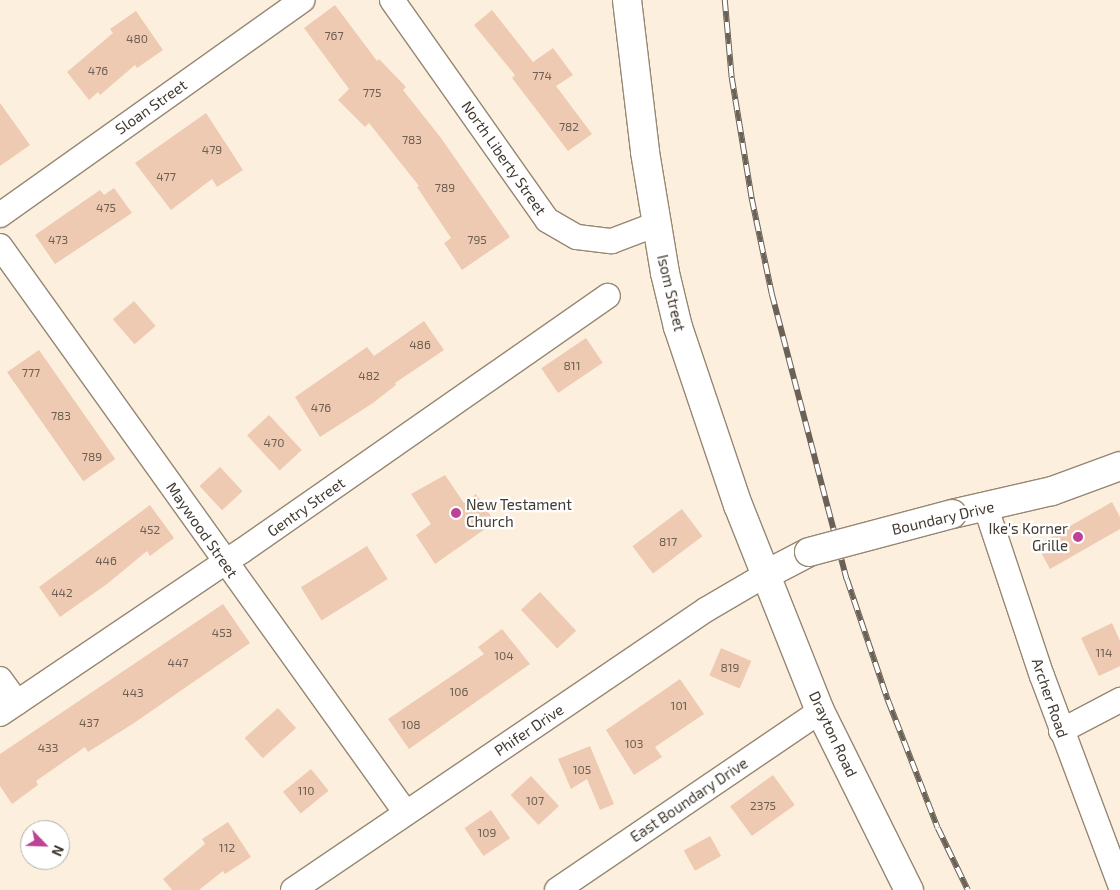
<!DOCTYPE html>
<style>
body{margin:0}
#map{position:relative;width:1120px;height:890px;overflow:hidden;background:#fdefde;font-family:"Exo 2",sans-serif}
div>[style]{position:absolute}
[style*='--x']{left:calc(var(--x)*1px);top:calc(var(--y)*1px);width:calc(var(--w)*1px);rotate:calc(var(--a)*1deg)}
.building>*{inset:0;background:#eecab2;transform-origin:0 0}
.roads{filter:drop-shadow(1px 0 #968772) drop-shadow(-1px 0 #968772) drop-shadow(0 1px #968772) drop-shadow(0 -1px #968772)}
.street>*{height:24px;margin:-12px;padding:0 12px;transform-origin:12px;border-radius:12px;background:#fff}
.secondary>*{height:28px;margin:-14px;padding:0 14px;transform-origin:14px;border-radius:14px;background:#fff}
.rail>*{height:5.5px;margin-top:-2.75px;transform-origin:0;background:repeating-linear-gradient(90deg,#fff 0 11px,#6b6257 0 22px);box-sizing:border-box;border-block:1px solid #6b6257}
.bridges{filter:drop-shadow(1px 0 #968772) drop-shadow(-1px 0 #968772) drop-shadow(0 1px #968772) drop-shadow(0 -1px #968772)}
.secondary-bridge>*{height:28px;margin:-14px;padding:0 14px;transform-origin:14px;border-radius:14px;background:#fff}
.dots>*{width:14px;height:14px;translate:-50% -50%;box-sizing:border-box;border:2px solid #fff;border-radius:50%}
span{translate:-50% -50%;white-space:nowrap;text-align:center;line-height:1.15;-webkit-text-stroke:4.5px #fff;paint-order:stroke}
.number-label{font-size:12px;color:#6c5e51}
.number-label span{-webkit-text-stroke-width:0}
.street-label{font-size:15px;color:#413a31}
.poi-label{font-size:15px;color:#413a31}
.left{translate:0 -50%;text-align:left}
.right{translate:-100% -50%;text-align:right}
.north{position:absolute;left:20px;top:820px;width:50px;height:50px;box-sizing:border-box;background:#fff;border:1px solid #b3b0ad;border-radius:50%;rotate:114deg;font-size:14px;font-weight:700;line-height:20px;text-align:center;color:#413a31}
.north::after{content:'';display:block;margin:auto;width:18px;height:22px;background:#bd4395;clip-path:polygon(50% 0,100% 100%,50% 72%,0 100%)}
</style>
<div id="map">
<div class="building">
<i style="clip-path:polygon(335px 5px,377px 61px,379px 59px,406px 87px,403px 90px,441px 138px,510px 237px,462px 270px,444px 243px,451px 238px,417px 187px,419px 186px,369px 123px,365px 127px,338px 100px,349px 89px,304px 28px)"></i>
<i style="clip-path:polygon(492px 10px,533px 62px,553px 48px,573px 75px,556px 86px,592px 134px,568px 151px,512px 78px,515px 75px,474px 25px)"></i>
<i style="clip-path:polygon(136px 11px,163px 50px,137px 68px,135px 65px,100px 95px,98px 92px,89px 100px,67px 72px,113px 33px,110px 29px)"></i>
<i style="clip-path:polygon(0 103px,30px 145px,0 166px)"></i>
<i style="clip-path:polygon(206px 113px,243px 170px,217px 187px,212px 179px,171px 210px,135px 163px)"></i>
<i style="clip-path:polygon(114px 188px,132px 213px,55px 264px,35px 235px,100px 190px,104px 195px)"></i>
<i style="left:134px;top:301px;width:33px;height:28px;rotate:49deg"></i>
<i style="clip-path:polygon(424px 321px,444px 350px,395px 383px,396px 385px,373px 403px,320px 437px,295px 397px,367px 347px,374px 356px)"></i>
<i style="left:586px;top:338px;width:30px;height:54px;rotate:56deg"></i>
<i style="left:39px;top:350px;width:133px;height:39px;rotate:55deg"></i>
<i style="left:269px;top:415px;width:48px;height:30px;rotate:47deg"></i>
<i style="left:220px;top:467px;width:33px;height:28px;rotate:47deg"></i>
<i style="clip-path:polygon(445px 475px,464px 503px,476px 494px,495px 522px,435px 564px,416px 535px,431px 524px,411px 494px)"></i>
<i style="clip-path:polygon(1112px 502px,1120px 517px,1120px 529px,1050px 569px,1037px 545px)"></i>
<i style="clip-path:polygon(150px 505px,174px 538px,150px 556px,147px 551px,107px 584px,60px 617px,39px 587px)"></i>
<i style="left:682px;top:509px;width:34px;height:62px;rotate:53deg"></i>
<i style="left:367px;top:546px;width:39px;height:78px;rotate:58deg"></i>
<i style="left:540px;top:592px;width:53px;height:26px;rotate:47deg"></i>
<i style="clip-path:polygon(223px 604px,250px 643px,134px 723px,88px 752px,85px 747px,36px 781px,38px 785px,12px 804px,0 786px,0 754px)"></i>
<i style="clip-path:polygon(1112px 623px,1120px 641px,1120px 666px,1099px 676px,1081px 638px)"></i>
<i style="clip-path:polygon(502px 629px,530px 664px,409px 749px,388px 719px,484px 654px,478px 647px)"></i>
<i style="left:721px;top:648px;width:33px;height:30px;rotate:23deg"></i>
<i style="clip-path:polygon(680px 679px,704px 714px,655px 747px,662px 757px,634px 775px,606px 730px)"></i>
<i style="left:278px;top:708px;width:27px;height:45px;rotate:48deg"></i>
<i style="clip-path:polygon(590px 746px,614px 804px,600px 810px,587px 779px,571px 789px,558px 759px)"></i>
<i style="left:311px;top:769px;width:28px;height:36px;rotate:51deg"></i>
<i style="left:773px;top:775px;width:37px;height:53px;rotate:54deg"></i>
<i style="left:531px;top:776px;width:41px;height:28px;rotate:47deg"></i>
<i style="left:491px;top:810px;width:34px;height:32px;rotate:56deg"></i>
<i style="clip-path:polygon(228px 822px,251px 857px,225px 874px,223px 871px,199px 890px,172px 890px,163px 879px,205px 844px,202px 839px)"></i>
<i style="left:710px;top:836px;width:23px;height:30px;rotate:61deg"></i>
</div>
<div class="roads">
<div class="street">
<i style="--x:392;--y:0;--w:269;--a:54.8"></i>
<i style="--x:547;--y:220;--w:34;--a:30"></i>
<i style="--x:577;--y:237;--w:35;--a:7"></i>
<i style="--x:612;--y:241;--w:48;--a:-20.7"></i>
<i style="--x:0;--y:215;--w:371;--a:-35.4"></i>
<i style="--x:0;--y:246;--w:697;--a:54.4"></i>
<i style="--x:986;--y:508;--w:177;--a:71.6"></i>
<i style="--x:1042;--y:676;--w:223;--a:69.5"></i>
<i style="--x:0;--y:679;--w:29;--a:54"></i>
<i style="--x:0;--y:714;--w:292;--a:-34"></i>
<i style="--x:242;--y:551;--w:446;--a:-34.9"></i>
<i style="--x:1061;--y:731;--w:67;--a:-27.7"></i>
<i style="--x:293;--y:890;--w:500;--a:-34.17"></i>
<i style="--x:707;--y:609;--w:69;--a:-30.3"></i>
<i style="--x:557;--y:890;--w:318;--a:-34.2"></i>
</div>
<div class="secondary">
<i style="--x:627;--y:0;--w:153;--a:83.2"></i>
<i style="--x:645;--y:152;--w:123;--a:80.6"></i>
<i style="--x:665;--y:273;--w:56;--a:76.5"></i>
<i style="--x:678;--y:327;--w:188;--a:71.4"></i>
<i style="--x:738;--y:505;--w:222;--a:68.3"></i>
<i style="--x:820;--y:711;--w:200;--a:63.6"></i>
<i style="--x:952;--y:514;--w:103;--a:-13"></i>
<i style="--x:1052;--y:491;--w:72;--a:-20.2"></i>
<i style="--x:767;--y:574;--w:47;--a:-27.6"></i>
</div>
</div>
<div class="rail">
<i style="--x:725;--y:0;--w:78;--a:84.9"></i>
<i style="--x:732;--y:78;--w:123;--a:80.6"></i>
<i style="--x:752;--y:199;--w:97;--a:78.1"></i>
<i style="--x:772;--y:294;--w:295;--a:75.3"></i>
<i style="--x:847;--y:579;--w:128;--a:71.3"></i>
<i style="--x:888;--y:700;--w:137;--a:68.7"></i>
<i style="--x:938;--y:828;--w:69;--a:64.2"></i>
</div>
<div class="bridges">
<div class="secondary-bridge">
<i style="--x:809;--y:552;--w:148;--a:-14.9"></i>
</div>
</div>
<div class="dots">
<i style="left:456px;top:513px;background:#bd4395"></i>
<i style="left:1078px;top:537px;background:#bd4395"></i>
</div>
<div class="number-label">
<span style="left:334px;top:36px">767</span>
<span style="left:137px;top:39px">480</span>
<span style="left:98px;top:71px">476</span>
<span style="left:542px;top:76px">774</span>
<span style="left:372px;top:93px">775</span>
<span style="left:569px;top:127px">782</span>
<span style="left:412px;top:140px">783</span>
<span style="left:212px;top:150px">479</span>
<span style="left:166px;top:177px">477</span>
<span style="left:445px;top:188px">789</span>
<span style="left:106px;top:208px">475</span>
<span style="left:58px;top:240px">473</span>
<span style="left:477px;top:240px">795</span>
<span style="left:420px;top:345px">486</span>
<span style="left:572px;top:366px">811</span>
<span style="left:31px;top:373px">777</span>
<span style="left:369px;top:376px">482</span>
<span style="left:321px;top:408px">476</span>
<span style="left:61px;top:416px">783</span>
<span style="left:274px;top:443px">470</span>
<span style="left:92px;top:457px">789</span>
<span style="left:150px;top:530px">452</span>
<span style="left:668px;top:542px">817</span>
<span style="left:106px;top:561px">446</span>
<span style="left:62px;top:593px">442</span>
<span style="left:222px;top:633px">453</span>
<span style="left:1104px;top:653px">114</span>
<span style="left:504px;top:656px">104</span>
<span style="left:178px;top:663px">447</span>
<span style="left:730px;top:668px">819</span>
<span style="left:459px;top:692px">106</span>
<span style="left:133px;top:693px">443</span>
<span style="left:679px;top:706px">101</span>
<span style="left:89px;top:723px">437</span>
<span style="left:411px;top:725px">108</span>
<span style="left:634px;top:744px">103</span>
<span style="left:48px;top:748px">433</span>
<span style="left:582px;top:770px">105</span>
<span style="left:306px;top:791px">110</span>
<span style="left:535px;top:801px">107</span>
<span style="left:763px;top:806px">2375</span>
<span style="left:487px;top:833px">109</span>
<span style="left:227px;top:848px">112</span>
</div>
<div class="street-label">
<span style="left:151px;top:107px;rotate:-35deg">Sloan Street</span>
<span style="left:504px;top:158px;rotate:55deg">North Liberty Street</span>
<span style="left:671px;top:293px;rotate:77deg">Isom Street</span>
<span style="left:306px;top:507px;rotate:-35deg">Gentry Street</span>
<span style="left:943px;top:518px;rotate:-13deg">Boundary Drive</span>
<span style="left:202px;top:530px;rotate:55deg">Maywood Street</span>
<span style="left:1050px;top:698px;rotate:71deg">Archer Road</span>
<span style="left:529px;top:730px;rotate:-34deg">Phifer Drive</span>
<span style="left:833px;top:734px;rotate:65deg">Drayton Road</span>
<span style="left:689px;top:800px;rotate:-34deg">East Boundary Drive</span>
</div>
<div class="poi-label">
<span class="left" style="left:466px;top:513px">New Testament<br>Church</span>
<span class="right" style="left:1068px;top:537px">Ike's Korner<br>Grille</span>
</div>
<div class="north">N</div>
</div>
